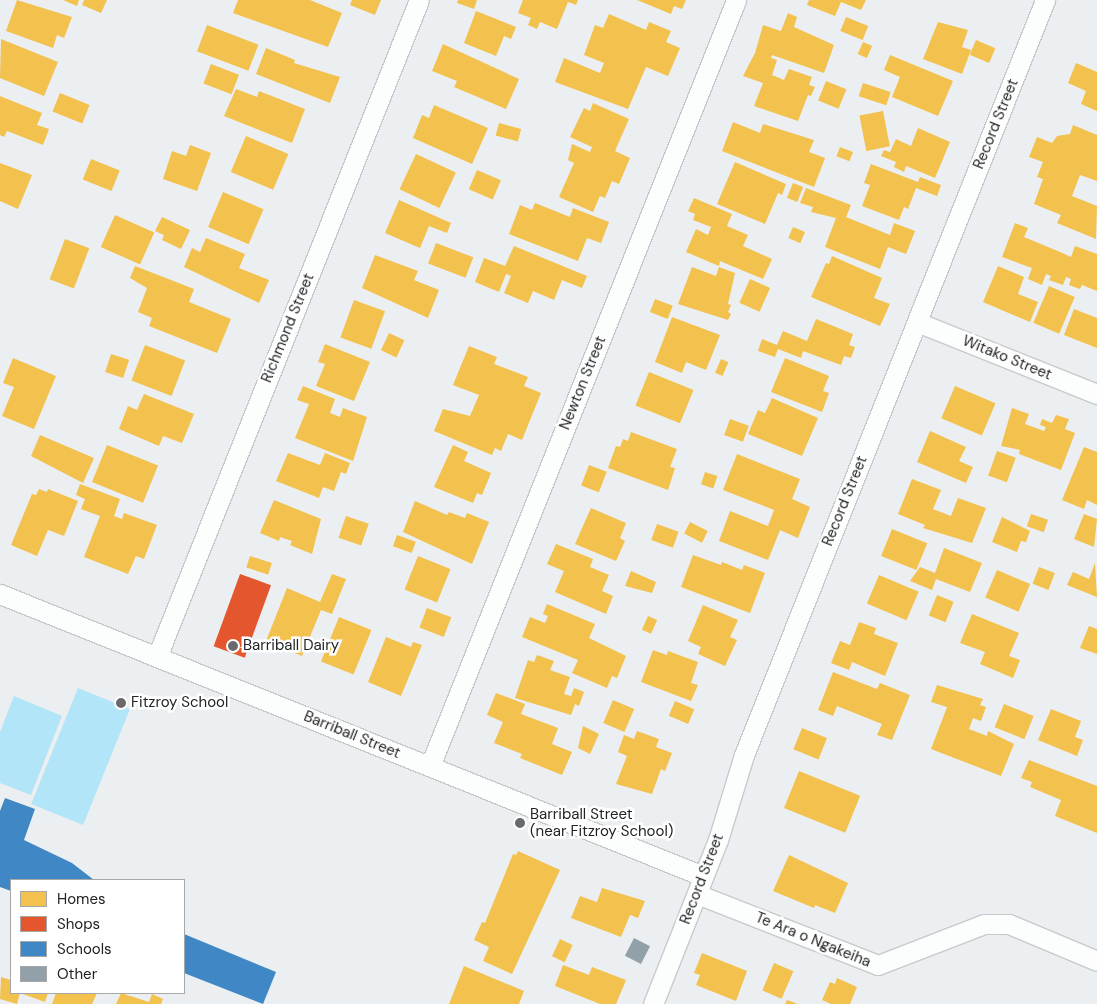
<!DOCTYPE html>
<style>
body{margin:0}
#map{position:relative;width:1097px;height:1004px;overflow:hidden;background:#eceff1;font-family:"DM Sans",sans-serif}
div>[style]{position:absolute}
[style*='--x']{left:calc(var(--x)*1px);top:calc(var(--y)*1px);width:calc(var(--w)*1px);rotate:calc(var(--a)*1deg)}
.green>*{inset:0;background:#b2e5f8;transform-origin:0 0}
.homes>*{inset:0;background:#f2c14e;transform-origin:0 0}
.shops>*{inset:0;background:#e4572e;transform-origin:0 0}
.schools>*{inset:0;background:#3f88c5}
.building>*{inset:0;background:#92a0aa;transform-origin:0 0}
.roads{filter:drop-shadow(1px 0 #c7cacb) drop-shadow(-1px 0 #c7cacb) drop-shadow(0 1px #c7cacb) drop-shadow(0 -1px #c7cacb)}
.street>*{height:19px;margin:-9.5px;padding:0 9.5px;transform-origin:9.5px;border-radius:9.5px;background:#fcfdfd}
.dots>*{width:14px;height:14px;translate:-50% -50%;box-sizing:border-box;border:2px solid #fff;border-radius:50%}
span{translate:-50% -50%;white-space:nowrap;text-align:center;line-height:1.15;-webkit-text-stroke:5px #fff;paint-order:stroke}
.street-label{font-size:15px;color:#212324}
.poi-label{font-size:15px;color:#212324}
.left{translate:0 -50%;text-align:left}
.legend{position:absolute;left:10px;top:879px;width:175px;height:115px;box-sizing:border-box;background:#fff;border:1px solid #a6a7a7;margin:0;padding:6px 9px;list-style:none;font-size:15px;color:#212324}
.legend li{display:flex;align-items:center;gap:10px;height:25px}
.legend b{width:25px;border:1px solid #a6a7a7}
</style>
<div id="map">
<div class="green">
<i style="left:78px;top:688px;width:56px;height:125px;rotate:22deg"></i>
<i style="clip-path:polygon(14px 696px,62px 716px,31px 795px,0 783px,0 732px)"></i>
</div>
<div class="homes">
<i style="clip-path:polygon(17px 0,72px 17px,64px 38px,57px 35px,53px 48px,6px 31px)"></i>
<i style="clip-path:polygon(63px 0,79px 0,77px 6px)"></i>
<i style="clip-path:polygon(84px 0,107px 0,101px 13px,82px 5px)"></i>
<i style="clip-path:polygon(238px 0,310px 0,342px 13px,328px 47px,233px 13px)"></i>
<i style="clip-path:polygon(352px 0,381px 0,375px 15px,350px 5px)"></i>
<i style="clip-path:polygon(458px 0,477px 0,474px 9px,457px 3px)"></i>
<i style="clip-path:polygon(523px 0,578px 0,576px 5px,568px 2px,557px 29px,540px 22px,537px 29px,528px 25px,531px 18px,518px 13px)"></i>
<i style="clip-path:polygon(637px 0,686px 0,682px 9px,674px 6px,671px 14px)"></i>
<i style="clip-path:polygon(809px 0,866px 0,861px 10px,841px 2px,835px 16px,807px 5px)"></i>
<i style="clip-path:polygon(476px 11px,516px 27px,511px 39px,504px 36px,496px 56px,464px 43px)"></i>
<i style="clip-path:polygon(788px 13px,797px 17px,794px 27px,834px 45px,824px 73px,772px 55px,771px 58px,777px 60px,772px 75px,784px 80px,789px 69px,812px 77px,809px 85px,815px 87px,811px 96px,808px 95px,798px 121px,754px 106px,763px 83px,743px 76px,755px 53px,763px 25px,781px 31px)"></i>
<i style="clip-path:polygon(609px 14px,646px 30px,649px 22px,671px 31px,666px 42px,680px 48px,668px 76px,646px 67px,628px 109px,555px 82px,564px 58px,600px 73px,604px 63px,584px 55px,595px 25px,603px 28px)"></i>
<i style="left:846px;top:17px;width:24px;height:15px;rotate:22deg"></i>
<i style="clip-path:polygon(938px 22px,968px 30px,962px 47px,971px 50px,962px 74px,923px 59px)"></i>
<i style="left:207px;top:25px;width:55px;height:28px;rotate:21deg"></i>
<i style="clip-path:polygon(1px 39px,58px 62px,44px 96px,0 78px)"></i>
<i style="left:976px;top:40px;width:21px;height:16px;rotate:23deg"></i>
<i style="left:863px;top:42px;width:10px;height:13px;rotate:24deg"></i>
<i style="clip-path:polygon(443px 44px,519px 79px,506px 109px,454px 87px,457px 81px,432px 71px)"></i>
<i style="clip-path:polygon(266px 48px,295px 60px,294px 63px,340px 77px,330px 103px,256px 74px)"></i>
<i style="clip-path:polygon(890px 55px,953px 81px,938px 116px,892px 97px,900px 77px,884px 70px)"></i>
<i style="clip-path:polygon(1076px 63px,1097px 72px,1097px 111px,1081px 104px,1086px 91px,1068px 83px)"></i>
<i style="left:211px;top:64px;width:30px;height:21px;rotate:21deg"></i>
<i style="left:826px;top:81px;width:22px;height:21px;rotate:22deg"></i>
<i style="left:863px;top:83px;width:29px;height:14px;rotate:18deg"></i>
<i style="clip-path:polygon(236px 89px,257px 97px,259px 91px,305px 109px,292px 143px,224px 116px)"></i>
<i style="left:60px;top:93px;width:32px;height:20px;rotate:22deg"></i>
<i style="clip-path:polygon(0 96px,42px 113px,37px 125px,49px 129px,43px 145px,7px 131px,4px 137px,0 135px)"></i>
<i style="clip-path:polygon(593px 103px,629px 119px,615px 151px,630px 158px,619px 184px,612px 181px,605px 198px,600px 196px,593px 212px,559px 197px,574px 163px,568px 160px,572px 144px,590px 152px,592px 147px,570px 137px,584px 108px,590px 111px)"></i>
<i style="clip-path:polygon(434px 105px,488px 128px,472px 164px,413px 138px,422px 115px,429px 118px)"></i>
<i style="left:883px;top:111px;width:36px;height:24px;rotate:79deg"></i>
<i style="clip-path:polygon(733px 122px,760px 133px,763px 124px,814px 140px,809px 152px,825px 158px,814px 187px,722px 151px)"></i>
<i style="left:499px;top:123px;width:23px;height:13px;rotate:15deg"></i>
<i style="clip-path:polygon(1073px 125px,1097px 135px,1097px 181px,1080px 175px,1072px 196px,1097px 206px,1096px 239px,1057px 223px,1061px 215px,1034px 204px,1043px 179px,1037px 177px,1043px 162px,1029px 157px,1037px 137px,1052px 143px,1057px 136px,1070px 134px)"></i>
<i style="clip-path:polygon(918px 128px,950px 142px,935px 178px,906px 166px,904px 172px,894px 167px,896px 162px,881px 156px,884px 150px,890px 152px,896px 139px,911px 146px)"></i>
<i style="left:246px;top:136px;width:46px;height:39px;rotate:23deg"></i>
<i style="clip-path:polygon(190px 145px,211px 153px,197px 191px,163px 179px,172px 151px,186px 156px)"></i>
<i style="left:840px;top:147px;width:14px;height:10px;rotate:21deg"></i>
<i style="left:416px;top:154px;width:44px;height:39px;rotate:25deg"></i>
<i style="left:91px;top:159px;width:31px;height:22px;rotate:22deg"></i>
<i style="clip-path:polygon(735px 162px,786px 184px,782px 195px,778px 193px,765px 224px,717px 204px)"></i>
<i style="clip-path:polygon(0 163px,32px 175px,18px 209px,0 201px)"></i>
<i style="clip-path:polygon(871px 164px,918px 182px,920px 177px,941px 185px,937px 196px,916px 188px,908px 209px,904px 207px,899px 220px,862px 206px,870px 185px,864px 183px)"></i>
<i style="left:477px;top:170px;width:26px;height:21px;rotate:23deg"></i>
<i style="left:793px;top:183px;width:11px;height:16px;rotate:22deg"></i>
<i style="clip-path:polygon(806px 188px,851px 205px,846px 217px,890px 235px,894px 223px,915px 231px,906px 254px,888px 247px,880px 269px,825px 247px,836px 218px,811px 212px,813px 207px,800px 203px)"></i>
<i style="left:223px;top:192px;width:44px;height:38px;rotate:23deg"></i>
<i style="clip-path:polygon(694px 198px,732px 214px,727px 226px,748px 235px,743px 246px,772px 259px,763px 279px,720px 261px,719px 266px,686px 252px,696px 229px,708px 235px,711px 227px,693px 220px,695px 214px,688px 211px)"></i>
<i style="clip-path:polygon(399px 200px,451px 223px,447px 233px,429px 226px,420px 248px,385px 233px)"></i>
<i style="clip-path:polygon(535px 203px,570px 217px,573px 208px,609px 222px,601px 243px,587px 238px,578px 261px,509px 234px,520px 205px,532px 210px)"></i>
<i style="left:115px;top:215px;width:43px;height:35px;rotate:24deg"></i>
<i style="clip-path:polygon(162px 217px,190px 230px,181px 249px,162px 240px,164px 235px,155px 231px)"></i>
<i style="clip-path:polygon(1015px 223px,1028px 228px,1024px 237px,1060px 252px,1071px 257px,1075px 246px,1097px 254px,1097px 291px,1082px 285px,1080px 289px,1069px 285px,1071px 279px,1066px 277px,1063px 285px,1049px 280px,1051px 276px,1046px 274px,1042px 285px,1028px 279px,1032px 268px,1002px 257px)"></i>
<i style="left:793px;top:227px;width:13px;height:12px;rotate:23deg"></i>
<i style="clip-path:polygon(206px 238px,245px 254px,239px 268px,269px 280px,259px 303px,184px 267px,192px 248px,200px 252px)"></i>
<i style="left:65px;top:239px;width:26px;height:43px;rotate:21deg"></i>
<i style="left:436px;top:243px;width:40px;height:22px;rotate:21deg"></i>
<i style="clip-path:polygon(514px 246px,587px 276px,582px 288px,562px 280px,554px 300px,533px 291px,528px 303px,504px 293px,511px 276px,506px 274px,499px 292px,475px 282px,484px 258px,505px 266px)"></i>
<i style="clip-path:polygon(375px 255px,418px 271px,414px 280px,439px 290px,428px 318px,362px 288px)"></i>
<i style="clip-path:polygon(832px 256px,882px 278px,874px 298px,890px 304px,880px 326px,811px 297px,826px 263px,829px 264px)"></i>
<i style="clip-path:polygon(135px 266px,194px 289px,189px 302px,231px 319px,217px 353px,149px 326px,152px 318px,138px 312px,147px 288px,130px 278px)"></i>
<i style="clip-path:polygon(998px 266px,1024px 277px,1018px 294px,1038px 302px,1030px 322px,983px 302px)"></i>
<i style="clip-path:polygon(692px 267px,716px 276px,719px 267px,735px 273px,728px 304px,731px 305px,728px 312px,731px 314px,728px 320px,678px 304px)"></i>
<i style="left:750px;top:279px;width:22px;height:26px;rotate:24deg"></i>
<i style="left:1049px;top:286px;width:28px;height:40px;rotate:23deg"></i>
<i style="left:655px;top:299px;width:19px;height:14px;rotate:21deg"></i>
<i style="left:354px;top:300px;width:33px;height:40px;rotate:20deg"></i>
<i style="clip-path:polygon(1074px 309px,1097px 318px,1097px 348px,1064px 335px)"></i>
<i style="clip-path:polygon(672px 317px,720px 335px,706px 370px,686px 362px,682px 373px,655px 362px)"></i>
<i style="clip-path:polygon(816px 319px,853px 334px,849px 345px,855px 347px,851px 358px,844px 356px,841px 365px,803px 351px,801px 358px,778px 349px,775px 357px,758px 351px,762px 339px,777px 345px,783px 331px,807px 341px)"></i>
<i style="left:389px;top:333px;width:17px;height:19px;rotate:25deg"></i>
<i style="clip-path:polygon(325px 344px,370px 362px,354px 401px,316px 386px,325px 364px,318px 362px)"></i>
<i style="left:145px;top:345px;width:43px;height:38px;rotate:21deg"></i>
<i style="clip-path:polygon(469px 346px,497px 357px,494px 364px,528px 377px,524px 386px,541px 393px,522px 440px,508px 434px,501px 451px,495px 448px,492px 455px,434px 431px,443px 409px,470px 416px,479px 395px,453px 385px)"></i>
<i style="left:111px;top:354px;width:19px;height:19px;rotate:18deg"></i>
<i style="clip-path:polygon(13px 358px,56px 376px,34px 429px,2px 416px,14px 387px,3px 383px)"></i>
<i style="clip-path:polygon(785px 358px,829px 376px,823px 391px,829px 393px,822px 412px,771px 392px)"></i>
<i style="left:721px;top:359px;width:8px;height:15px;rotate:23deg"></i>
<i style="left:649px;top:372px;width:48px;height:36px;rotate:22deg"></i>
<i style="clip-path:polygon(303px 386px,335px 399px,330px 413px,340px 417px,343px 408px,367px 417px,353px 461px,295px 438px,309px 404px,297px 400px)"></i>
<i style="left:955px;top:386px;width:44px;height:35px;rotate:23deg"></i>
<i style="clip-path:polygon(144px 394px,194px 414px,182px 443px,163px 436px,159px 446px,119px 429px,128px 406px,137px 410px)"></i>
<i style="clip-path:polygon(772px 398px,818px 418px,802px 456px,748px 434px,758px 410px,765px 413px)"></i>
<i style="clip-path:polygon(1012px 408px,1029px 414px,1025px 424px,1044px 431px,1046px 427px,1040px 425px,1042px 419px,1052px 423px,1056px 415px,1069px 419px,1065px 429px,1075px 433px,1061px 470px,1019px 454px,1020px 450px,1001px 446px)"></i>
<i style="left:730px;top:419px;width:20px;height:17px;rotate:20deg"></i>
<i style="clip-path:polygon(930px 431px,966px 447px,959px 461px,973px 467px,966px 483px,917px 462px)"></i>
<i style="clip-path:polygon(631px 432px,677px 449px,670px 467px,675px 468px,668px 490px,608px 468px,616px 446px,620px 447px,623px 439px,628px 441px)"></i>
<i style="clip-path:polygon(40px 435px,94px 458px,83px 483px,31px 456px)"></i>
<i style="left:107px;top:445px;width:55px;height:40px;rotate:22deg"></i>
<i style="clip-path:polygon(453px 445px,468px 452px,464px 461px,491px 473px,482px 495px,477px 493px,473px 503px,434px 487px)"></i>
<i style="clip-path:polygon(1084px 447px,1097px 452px,1097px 505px,1087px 500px,1084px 509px,1062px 500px)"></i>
<i style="left:997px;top:451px;width:20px;height:26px;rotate:20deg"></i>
<i style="clip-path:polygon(288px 453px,320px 465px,325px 453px,350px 463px,346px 474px,341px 472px,334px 491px,323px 487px,319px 498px,276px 481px)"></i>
<i style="clip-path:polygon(737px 454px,800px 479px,792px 499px,810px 507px,798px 538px,780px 530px,768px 560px,719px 541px,730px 511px,768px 526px,774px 510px,723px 490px)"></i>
<i style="left:589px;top:465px;width:19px;height:22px;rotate:21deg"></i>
<i style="left:705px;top:472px;width:13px;height:13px;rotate:18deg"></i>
<i style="clip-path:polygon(912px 479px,941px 490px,933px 509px,951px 516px,958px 498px,986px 508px,972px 543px,923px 528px,925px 525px,898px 514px)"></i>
<i style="clip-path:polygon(80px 484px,120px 499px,114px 516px,122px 519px,124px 513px,157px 525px,144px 559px,136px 556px,128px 574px,84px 557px,100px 516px,81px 509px,85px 499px,76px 495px)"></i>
<i style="clip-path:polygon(39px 489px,47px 492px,48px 489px,78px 501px,64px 536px,48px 530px,37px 556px,11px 545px,32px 494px,36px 495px)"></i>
<i style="clip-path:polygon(274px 500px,321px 519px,312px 554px,290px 545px,292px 541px,280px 537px,279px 541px,260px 533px)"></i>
<i style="clip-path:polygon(415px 501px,447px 515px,449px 512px,465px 518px,467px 513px,489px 522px,472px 564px,403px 532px)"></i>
<i style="clip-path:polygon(591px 508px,626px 523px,620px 538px,625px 541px,616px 561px,575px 544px)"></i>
<i style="left:1031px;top:514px;width:18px;height:13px;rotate:19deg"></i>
<i style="clip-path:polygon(1084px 514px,1097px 519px,1094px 547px,1074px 539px)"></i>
<i style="left:346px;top:516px;width:24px;height:23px;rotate:19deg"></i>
<i style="clip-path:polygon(1002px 517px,1030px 531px,1026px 542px,1021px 541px,1017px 552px,992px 542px)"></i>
<i style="left:690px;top:522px;width:20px;height:13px;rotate:27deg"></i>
<i style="left:657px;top:524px;width:23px;height:17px;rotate:20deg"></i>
<i style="left:892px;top:529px;width:38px;height:29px;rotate:22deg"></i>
<i style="left:397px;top:535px;width:20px;height:12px;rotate:20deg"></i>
<i style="clip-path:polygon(556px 544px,593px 559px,590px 567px,609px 575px,602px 591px,613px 596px,606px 614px,555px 592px,564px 571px,547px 564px)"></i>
<i style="clip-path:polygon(944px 548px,982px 563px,970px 592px,936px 579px,932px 590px,910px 581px,920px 567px,935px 573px)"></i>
<i style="clip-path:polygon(693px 555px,721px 565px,722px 562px,742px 570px,744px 565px,765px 573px,750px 613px,681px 587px)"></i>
<i style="left:250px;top:556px;width:23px;height:12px;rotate:18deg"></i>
<i style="left:418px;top:556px;width:35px;height:36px;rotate:22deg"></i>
<i style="clip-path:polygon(1095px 563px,1097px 597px,1067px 585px,1073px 572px,1089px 579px)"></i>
<i style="left:1039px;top:567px;width:17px;height:18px;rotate:21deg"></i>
<i style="left:997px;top:570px;width:36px;height:30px;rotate:23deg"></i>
<i style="clip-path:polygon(631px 571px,656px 582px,652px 593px,625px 586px)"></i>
<i style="clip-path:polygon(332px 574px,346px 579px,332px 614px,321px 610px,302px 656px,266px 641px,287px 588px,320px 602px)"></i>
<i style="left:879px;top:575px;width:43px;height:31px;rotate:23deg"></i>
<i style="left:937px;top:595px;width:18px;height:22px;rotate:22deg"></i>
<i style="clip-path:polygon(547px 604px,595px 624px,589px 638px,626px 656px,617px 678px,612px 676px,607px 688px,572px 673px,578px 660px,522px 637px,530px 617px,545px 623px,548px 616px,543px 614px)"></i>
<i style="clip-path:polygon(703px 605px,738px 620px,730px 637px,737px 640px,725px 666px,698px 654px,701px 647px,688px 641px)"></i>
<i style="left:427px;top:608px;width:26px;height:21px;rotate:21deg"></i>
<i style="clip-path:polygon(972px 614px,1019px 633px,1009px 656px,1020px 660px,1013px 678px,980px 664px,985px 652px,960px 643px)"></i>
<i style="left:648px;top:616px;width:10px;height:15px;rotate:24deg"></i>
<i style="left:339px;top:617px;width:35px;height:48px;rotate:22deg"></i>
<i style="clip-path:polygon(859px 622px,876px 628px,874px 634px,898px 643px,885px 676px,852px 662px,849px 670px,831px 663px,840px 641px,850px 645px)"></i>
<i style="clip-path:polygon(1089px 626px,1097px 629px,1097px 654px,1080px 648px)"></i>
<i style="clip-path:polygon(386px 637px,411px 647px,413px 642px,422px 645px,401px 696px,368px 682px)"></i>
<i style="clip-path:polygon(653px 650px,667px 655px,668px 651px,698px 662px,691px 683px,698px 685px,691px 701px,641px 682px)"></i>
<i style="clip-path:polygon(537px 655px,554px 661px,550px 670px,570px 677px,564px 694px,571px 696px,574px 688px,584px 692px,579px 706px,575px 704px,571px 715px,515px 698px,528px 660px,534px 662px)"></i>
<i style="clip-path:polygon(833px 672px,877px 689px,880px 683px,910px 695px,892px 740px,877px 735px,882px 724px,837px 706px,833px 716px,818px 710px)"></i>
<i style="clip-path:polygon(937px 685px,983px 699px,980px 705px,986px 707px,981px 721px,973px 718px,969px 729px,987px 736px,988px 731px,1014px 744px,1001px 776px,931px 749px,947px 707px,931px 702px)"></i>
<i style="clip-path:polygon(496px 693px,525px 704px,521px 714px,558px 728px,552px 744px,572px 752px,562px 775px,520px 758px,522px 754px,494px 743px,503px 722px,487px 715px)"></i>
<i style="left:613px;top:700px;width:23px;height:25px;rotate:23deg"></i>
<i style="left:675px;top:701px;width:21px;height:16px;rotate:23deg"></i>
<i style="left:1004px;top:704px;width:32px;height:25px;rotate:22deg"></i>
<i style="clip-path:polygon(1051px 709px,1081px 721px,1075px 737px,1083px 740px,1077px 756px,1038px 740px)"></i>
<i style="clip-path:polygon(583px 726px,599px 734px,590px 754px,578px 748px)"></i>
<i style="left:802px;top:728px;width:27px;height:23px;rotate:22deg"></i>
<i style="clip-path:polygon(637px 731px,659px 739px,656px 747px,672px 753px,665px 771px,661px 769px,652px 794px,616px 784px,627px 756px,618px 752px,624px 735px,634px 739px)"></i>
<i style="clip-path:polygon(1029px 760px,1097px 786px,1097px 833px,1055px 816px,1061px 800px,1030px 787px,1032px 782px,1021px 778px)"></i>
<i style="left:799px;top:771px;width:66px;height:40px;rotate:22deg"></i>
<i style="clip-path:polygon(518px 851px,560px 870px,512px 974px,483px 961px,489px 947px,474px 940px,482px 922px,485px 923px,513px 854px,516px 855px)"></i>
<i style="clip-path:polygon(789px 855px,848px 883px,835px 913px,815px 905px,814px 908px,773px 891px)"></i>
<i style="clip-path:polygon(602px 888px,645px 901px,638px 918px,630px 915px,621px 937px,571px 918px,580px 896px,597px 902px)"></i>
<i style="left:560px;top:939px;width:14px;height:19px;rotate:25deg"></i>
<i style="clip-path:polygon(702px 953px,747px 971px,736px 1001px,696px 985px,700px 975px,694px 973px)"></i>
<i style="left:774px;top:963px;width:21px;height:30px;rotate:23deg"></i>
<i style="clip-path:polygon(563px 965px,589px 975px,592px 967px,626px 980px,616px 1004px,600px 1004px,555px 986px)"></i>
<i style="clip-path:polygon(464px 966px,524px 991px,519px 1004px,449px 1004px)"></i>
<i style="clip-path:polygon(1px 977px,11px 980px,11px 993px,48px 993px,45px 1002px,20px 993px,17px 1004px,0 999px)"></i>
<i style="clip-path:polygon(837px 978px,857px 987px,850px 1004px,831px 1004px,822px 1000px,830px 982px,835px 984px)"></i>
<i style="clip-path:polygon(56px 993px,97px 993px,92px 1004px,52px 1004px)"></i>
<i style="clip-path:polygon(121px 993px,149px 1002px,152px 994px,163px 999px,161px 1004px,116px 1004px)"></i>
<i style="clip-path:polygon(787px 1000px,798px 1004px,785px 1004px)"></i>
</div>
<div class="shops">
<i style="left:240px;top:574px;width:33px;height:77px;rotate:20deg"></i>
</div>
<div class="schools">
<i style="clip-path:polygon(5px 798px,35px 809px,24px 840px,72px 863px,94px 880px,11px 880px,11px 891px,0 887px,0 811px)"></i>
<i style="clip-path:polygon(184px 934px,276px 972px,263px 1004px,184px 973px)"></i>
</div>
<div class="building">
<i style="left:634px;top:938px;width:18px;height:20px;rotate:27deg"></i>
</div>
<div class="roads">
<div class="street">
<i style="--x:917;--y:322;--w:194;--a:21.8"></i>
<i style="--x:0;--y:594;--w:757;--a:21.86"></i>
<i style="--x:157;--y:657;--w:707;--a:-68.26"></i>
<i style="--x:430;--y:766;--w:825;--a:-68.22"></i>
<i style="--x:697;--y:894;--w:194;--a:21.4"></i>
<i style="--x:878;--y:965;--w:114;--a:-21.1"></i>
<i style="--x:984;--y:924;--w:25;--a:0"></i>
<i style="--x:1009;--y:924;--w:95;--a:22.8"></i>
<i style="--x:653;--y:1004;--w:176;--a:-68.4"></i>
<i style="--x:718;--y:840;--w:89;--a:-73"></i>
<i style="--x:744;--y:755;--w:813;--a:-68.26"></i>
</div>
</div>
<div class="dots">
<i style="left:233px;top:646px;background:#686a6c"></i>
<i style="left:121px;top:703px;background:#686a6c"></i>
<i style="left:520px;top:823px;background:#686a6c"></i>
</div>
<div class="street-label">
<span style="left:996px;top:124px;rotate:-68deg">Record Street</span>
<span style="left:288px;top:328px;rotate:-68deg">Richmond Street</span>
<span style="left:1007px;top:358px;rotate:22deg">Witako Street</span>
<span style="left:583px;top:383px;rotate:-68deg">Newton Street</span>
<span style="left:845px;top:501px;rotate:-68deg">Record Street</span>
<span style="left:352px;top:735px;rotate:22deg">Barriball Street</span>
<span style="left:702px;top:879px;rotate:-69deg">Record Street</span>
<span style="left:813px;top:940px;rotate:22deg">Te Ara o Ngakeiha</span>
</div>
<div class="poi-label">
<span class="left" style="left:243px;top:646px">Barriball Dairy</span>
<span class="left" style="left:131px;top:703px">Fitzroy School</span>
<span class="left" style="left:530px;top:823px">Barriball Street<br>(near Fitzroy School)</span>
</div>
<ul class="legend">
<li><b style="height:14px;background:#f2c14e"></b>Homes</li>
<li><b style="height:14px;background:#e4572e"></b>Shops</li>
<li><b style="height:14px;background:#3f88c5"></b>Schools</li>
<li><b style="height:14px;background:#92a0aa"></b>Other</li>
</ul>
</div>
